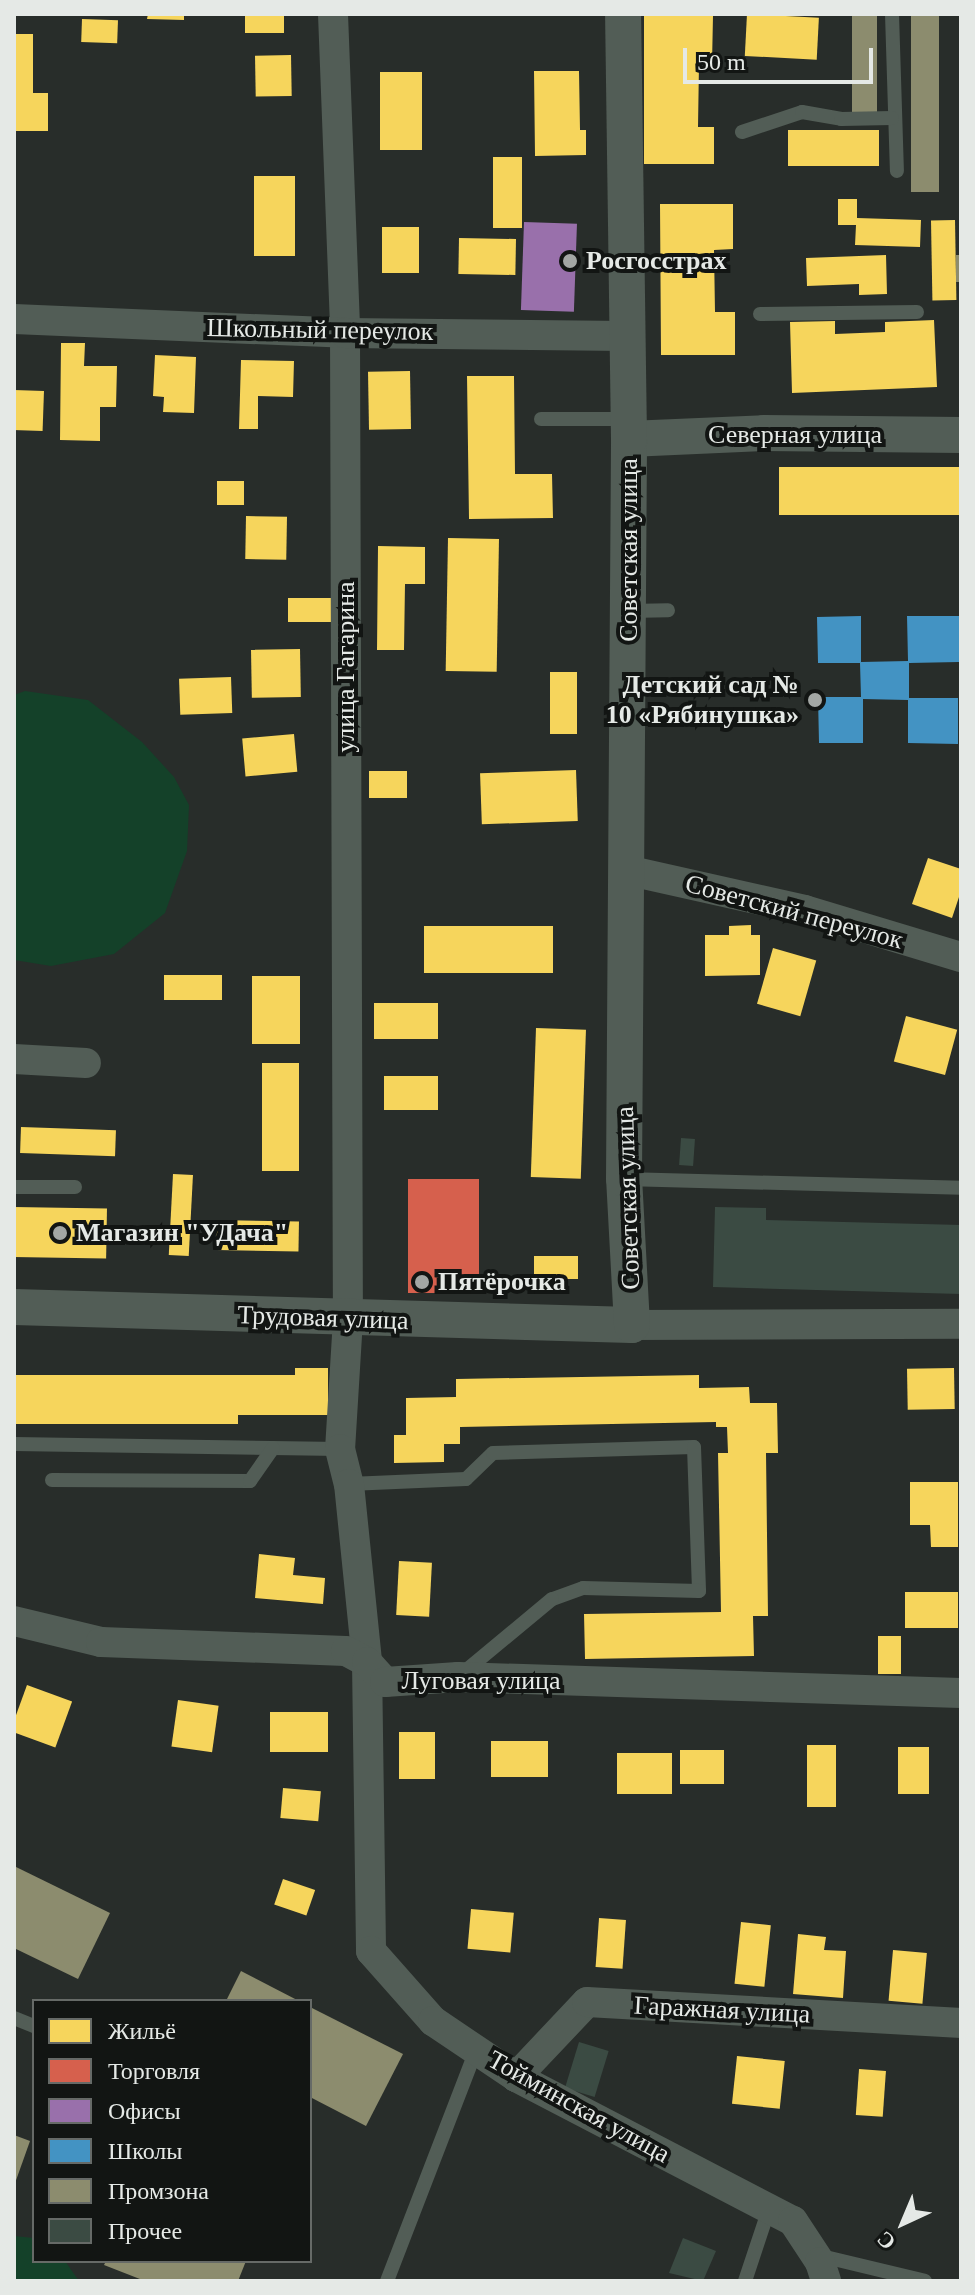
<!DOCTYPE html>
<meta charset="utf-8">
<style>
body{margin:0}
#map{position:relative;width:975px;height:2295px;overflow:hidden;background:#282d2a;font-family:Georgia,serif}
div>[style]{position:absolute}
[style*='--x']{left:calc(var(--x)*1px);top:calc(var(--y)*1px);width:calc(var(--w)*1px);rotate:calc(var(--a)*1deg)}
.green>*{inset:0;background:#144129}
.homes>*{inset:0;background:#f6d55c;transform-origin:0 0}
.shops>*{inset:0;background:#d6604d;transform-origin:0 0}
.offices>*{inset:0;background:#9970ab;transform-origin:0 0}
.schools>*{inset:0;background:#4393c3}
.industry>*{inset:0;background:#8c8c6e;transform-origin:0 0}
.building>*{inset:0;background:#3b4b43;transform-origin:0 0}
.service>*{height:14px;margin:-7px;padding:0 7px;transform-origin:7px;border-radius:7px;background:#525d56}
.minor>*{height:30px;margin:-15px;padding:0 15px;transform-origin:15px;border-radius:15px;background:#525d56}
.tertiary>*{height:36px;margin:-18px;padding:0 18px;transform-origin:18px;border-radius:18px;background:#525d56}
.dots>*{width:22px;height:22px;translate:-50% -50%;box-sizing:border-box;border:4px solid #121513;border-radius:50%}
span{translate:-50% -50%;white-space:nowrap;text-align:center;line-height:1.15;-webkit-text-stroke:8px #121513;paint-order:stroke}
.poi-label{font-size:26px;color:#e5e9e6;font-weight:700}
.left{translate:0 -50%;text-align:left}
.right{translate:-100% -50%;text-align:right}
.street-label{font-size:26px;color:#e5e9e6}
.frame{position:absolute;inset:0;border:16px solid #e5e9e6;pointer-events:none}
.legend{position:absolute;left:32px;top:1999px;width:280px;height:264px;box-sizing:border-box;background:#121513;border:2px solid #666a67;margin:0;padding:10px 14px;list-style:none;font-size:24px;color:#e5e9e6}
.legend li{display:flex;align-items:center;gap:16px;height:40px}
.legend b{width:40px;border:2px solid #666a67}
.north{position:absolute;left:863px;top:2183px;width:80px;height:80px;-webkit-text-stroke:6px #121513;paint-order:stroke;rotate:224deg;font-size:22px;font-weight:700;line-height:32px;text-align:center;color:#e5e9e6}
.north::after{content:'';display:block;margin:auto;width:28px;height:36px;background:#e5e9e6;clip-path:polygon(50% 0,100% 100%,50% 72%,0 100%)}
.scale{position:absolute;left:683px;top:48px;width:190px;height:36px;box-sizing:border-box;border:4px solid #e5e9e6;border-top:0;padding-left:10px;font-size:24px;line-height:28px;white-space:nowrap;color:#e5e9e6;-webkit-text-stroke:6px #121513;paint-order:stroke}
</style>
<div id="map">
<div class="green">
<i style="clip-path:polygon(25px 691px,88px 700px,142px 742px,174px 777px,189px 805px,187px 851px,165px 913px,114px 954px,51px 966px,14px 960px,14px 695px)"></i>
<i style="clip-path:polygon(14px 2236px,34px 2238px,34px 2261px,65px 2261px,79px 2281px,14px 2281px)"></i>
</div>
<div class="homes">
<i style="clip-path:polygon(148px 14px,184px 14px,184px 20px,147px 19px)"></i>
<i style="left:245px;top:14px;width:39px;height:19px"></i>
<i style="left:747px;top:14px;width:72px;height:42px;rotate:3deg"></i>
<i style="clip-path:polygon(644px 15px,713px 16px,712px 64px,699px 64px,698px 127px,714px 127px,714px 164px,644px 164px)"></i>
<i style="left:82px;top:19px;width:36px;height:23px;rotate:2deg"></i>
<i style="clip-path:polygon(14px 34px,33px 34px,33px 93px,48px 93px,48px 131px,14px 131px)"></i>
<i style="left:291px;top:55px;width:41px;height:36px;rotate:89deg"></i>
<i style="clip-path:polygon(534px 71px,579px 71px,580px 130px,586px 130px,586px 155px,535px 156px)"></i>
<i style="left:380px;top:72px;width:42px;height:78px"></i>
<i style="left:879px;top:130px;width:36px;height:91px;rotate:90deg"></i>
<i style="left:522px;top:157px;width:71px;height:29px;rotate:90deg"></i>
<i style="left:254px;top:176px;width:41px;height:80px"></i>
<i style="clip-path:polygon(838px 199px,857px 199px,857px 218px,921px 220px,920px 247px,855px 245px,856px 225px,838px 225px)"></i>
<i style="clip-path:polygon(660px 204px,733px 204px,733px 249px,714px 250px,715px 312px,735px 312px,735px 355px,661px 355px)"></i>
<i style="left:955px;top:220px;width:80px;height:24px;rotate:89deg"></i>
<i style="left:382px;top:227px;width:37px;height:46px"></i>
<i style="left:459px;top:238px;width:57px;height:36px;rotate:1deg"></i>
<i style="clip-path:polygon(886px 255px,887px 294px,859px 295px,859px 284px,807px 286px,806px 258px)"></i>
<i style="clip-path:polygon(934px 320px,937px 387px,792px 393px,790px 322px,835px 321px,835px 334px,885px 332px,885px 322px)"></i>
<i style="clip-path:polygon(61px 343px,85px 343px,84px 366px,117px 366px,116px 407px,100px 407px,100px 441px,60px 440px)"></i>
<i style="clip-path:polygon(155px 355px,196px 357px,194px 413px,163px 412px,164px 397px,153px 396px)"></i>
<i style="clip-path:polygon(241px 360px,294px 361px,293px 397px,258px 396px,258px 429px,239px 429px)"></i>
<i style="left:410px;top:371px;width:58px;height:42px;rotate:89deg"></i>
<i style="clip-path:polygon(467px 376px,514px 376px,515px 474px,552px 474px,553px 518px,469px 519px)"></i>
<i style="left:14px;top:390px;width:30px;height:40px;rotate:2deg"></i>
<i style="left:961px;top:467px;width:48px;height:182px;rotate:90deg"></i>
<i style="left:217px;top:481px;width:27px;height:24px"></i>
<i style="left:246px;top:516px;width:41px;height:43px;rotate:1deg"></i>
<i style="left:448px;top:538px;width:51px;height:133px;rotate:1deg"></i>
<i style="clip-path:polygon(378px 546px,425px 547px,425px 584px,405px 584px,404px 650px,377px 650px)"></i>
<i style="left:331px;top:598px;width:24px;height:43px;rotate:90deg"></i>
<i style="left:300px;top:649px;width:48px;height:49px;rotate:89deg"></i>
<i style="left:550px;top:672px;width:27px;height:62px"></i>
<i style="left:231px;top:677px;width:36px;height:52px;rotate:88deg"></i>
<i style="left:294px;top:734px;width:38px;height:52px;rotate:85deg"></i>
<i style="left:576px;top:770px;width:51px;height:96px;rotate:88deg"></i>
<i style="left:369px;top:771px;width:38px;height:27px"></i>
<i style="clip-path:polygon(928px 858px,961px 869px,961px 891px,952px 918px,912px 904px)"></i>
<i style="clip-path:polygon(751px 925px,751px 935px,760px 935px,760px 975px,705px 976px,705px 935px,729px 935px,729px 926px)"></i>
<i style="left:424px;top:926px;width:129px;height:47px"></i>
<i style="left:773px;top:948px;width:45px;height:58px;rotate:16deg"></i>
<i style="left:164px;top:975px;width:58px;height:25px"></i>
<i style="left:252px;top:976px;width:48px;height:68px"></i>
<i style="left:374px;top:1003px;width:64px;height:36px"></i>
<i style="left:906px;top:1016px;width:53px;height:47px;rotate:15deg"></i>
<i style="left:536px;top:1028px;width:50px;height:149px;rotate:2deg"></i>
<i style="left:262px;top:1063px;width:37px;height:108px"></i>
<i style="left:384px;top:1076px;width:54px;height:34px"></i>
<i style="left:21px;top:1127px;width:95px;height:26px;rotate:2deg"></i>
<i style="left:173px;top:1174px;width:20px;height:81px;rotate:3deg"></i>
<i style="left:14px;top:1207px;width:93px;height:50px;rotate:1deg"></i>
<i style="left:217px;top:1220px;width:82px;height:30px;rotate:1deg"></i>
<i style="left:534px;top:1256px;width:44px;height:23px"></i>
<i style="clip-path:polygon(295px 1368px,328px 1368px,328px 1415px,238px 1415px,238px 1424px,14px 1424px,14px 1375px,295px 1375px)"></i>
<i style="left:954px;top:1368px;width:41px;height:47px;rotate:89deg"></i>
<i style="clip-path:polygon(699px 1375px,699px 1388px,749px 1387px,750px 1403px,777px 1403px,778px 1453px,766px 1453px,768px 1616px,753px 1616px,754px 1656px,585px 1659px,584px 1614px,721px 1612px,718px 1453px,728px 1453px,727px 1427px,716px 1427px,716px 1422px,460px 1427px,460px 1444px,444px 1444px,444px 1462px,394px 1463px,394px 1435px,406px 1435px,406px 1398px,456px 1397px,456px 1379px)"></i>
<i style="clip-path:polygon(910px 1482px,958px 1482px,958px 1547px,931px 1547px,930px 1525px,910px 1525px)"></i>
<i style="clip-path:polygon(259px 1554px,295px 1558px,293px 1575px,325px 1578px,323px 1604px,255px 1598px)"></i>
<i style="left:399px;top:1561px;width:33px;height:54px;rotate:3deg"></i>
<i style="left:905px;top:1592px;width:53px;height:36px"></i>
<i style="left:878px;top:1636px;width:23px;height:38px"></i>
<i style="left:27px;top:1685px;width:48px;height:49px;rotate:20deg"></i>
<i style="left:178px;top:1700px;width:41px;height:47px;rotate:8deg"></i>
<i style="left:270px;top:1712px;width:58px;height:40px"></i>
<i style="left:399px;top:1732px;width:36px;height:47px"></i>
<i style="left:491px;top:1741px;width:57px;height:36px"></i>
<i style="left:807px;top:1745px;width:29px;height:62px"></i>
<i style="left:898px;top:1747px;width:31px;height:47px"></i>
<i style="left:680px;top:1750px;width:44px;height:34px"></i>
<i style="left:617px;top:1753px;width:55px;height:41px"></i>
<i style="left:283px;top:1788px;width:38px;height:30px;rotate:5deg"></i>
<i style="left:283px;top:1879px;width:34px;height:27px;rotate:19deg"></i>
<i style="left:471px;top:1909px;width:43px;height:40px;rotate:5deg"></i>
<i style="left:599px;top:1918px;width:27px;height:49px;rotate:4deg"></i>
<i style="left:741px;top:1922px;width:30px;height:62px;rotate:6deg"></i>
<i style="clip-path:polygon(798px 1934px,826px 1937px,824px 1950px,846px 1951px,843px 1998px,793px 1994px)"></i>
<i style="left:893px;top:1950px;width:34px;height:51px;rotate:5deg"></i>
<i style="left:737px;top:2056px;width:48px;height:48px;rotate:6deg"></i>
<i style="left:859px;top:2069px;width:27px;height:46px;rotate:4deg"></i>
</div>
<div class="shops">
<i style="left:408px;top:1179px;width:71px;height:114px"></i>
</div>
<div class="offices">
<i style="left:524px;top:222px;width:53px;height:88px;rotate:2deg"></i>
</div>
<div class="schools">
<i style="clip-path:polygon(861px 616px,861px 662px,908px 661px,907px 616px,959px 616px,959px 662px,909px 663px,909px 698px,958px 698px,958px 744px,908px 743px,908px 700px,863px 699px,863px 743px,819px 743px,818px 697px,861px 697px,860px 663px,818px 663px,817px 617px)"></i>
</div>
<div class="industry">
<i style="left:852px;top:14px;width:25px;height:100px"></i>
<i style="left:911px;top:14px;width:28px;height:178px"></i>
<i style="left:956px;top:255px;width:5px;height:27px"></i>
<i style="clip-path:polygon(14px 1866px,110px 1913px,78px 1979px,14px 1948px)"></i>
<i style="clip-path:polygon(241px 1971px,299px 2001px,226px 2001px)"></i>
<i style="clip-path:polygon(310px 2007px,403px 2054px,366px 2126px,310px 2097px)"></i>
<i style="clip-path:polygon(14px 2135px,30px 2141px,14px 2186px)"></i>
<i style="clip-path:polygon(106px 2261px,246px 2261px,238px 2281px,145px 2281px,104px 2265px)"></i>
</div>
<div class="building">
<i style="left:681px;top:1138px;width:14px;height:27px;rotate:4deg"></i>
<i style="clip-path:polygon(715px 1207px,766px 1208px,766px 1220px,961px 1225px,961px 1294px,713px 1287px)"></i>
<i style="left:579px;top:2042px;width:31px;height:48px;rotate:17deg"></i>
<i style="clip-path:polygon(683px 2238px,716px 2251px,703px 2281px,669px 2273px)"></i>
</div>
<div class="service">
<i style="--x:892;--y:14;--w:157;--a:88.2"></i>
<i style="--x:742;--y:132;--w:63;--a:-18.4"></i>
<i style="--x:802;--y:112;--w:40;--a:10"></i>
<i style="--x:841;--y:119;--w:51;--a:-1.1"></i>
<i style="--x:760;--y:314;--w:157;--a:-0.7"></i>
<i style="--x:541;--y:419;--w:87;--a:0"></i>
<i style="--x:629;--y:611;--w:39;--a:-1"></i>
<i style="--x:624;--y:1179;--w:337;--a:1.5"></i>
<i style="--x:14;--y:1187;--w:61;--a:0"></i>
<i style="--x:14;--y:1444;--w:326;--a:0.9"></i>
<i style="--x:52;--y:1480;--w:198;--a:0.3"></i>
<i style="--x:250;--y:1481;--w:40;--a:-55.1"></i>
<i style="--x:349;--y:1484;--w:117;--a:-2.4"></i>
<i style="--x:466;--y:1479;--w:37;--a:-44"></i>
<i style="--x:493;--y:1453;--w:201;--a:-1.7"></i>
<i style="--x:694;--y:1447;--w:144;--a:88"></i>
<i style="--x:699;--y:1591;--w:116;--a:-178.5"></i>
<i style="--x:583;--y:1588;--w:33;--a:160"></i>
<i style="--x:552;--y:1599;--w:116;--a:140.3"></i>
<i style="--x:14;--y:2018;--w:22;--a:22"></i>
<i style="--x:817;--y:2255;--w:111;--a:13.5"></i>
<i style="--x:387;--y:2281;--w:248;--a:-68.9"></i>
<i style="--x:745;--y:2281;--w:76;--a:-71.6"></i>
</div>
<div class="minor">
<i style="--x:333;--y:14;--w:319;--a:87.8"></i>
<i style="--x:345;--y:333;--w:986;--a:89.83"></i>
<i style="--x:348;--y:1319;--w:130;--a:93.5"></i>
<i style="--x:340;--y:1449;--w:36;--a:76"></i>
<i style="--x:349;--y:1484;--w:179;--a:84.2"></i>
<i style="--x:367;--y:1662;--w:289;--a:89.2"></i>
<i style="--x:371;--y:1951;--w:94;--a:48.5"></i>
<i style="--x:433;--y:2021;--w:100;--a:34"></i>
<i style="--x:516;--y:2077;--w:312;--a:27.5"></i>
<i style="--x:793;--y:2221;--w:49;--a:56.6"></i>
<i style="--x:820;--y:2262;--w:20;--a:72"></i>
<i style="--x:14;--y:319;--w:331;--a:2.4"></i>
<i style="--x:345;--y:333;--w:281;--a:0.6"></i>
<i style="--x:626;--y:870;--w:183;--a:12.6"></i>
<i style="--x:805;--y:910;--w:163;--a:16.8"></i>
<i style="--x:14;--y:1059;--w:72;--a:3.2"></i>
<i style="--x:632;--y:1325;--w:329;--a:-0.2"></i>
<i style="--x:14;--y:1621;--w:89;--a:13.6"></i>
<i style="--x:101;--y:1642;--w:245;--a:2.1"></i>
<i style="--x:346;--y:1651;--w:24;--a:28"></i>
<i style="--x:367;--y:1662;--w:27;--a:48"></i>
<i style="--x:385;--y:1682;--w:73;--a:-3.9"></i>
<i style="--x:458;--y:1677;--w:503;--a:1.82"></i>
<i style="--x:516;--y:2077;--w:103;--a:-46.6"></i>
<i style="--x:587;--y:2002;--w:375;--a:3.2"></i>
</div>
<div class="tertiary">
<i style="--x:629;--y:439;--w:135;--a:-2.5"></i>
<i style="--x:764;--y:433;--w:197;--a:0.6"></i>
<i style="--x:14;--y:1307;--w:618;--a:1.67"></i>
<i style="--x:632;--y:1325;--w:146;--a:-93.1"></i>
<i style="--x:624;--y:1179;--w:740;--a:-89.61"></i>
<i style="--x:629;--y:439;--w:425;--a:-90.8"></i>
</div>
<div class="dots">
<i style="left:570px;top:261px;background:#a3a7a4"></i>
<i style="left:815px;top:700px;background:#a3a7a4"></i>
<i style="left:60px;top:1233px;background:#a3a7a4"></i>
<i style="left:422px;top:1282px;background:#a3a7a4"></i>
</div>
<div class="poi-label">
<span class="left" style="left:586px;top:261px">Росгосстрах</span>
<span class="right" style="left:799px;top:700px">Детский сад №<br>10 «Рябинушка»</span>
<span class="left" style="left:76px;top:1233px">Магазин "УДача"</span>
<span class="left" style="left:438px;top:1282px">Пятёрочка</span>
</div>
<div class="street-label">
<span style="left:320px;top:330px;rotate:1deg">Школьный переулок</span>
<span style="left:795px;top:435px">Северная улица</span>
<span style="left:629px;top:550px;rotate:-90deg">Советская улица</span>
<span style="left:346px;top:667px;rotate:-90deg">улица Гагарина</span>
<span style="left:794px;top:912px;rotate:15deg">Советский переулок</span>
<span style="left:628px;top:1198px;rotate:-92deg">Советская улица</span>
<span style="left:323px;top:1318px;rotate:2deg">Трудовая улица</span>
<span style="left:481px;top:1681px">Луговая улица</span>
<span style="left:722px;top:2010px;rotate:3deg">Гаражная улица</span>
<span style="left:579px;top:2107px;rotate:29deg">Тойминская улица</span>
</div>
<div class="frame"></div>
<ul class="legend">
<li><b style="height:22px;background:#f6d55c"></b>Жильё</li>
<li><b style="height:22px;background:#d6604d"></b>Торговля</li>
<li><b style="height:22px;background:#9970ab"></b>Офисы</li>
<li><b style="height:22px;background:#4393c3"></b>Школы</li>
<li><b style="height:22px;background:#8c8c6e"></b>Промзона</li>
<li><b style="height:22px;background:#3b4b43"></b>Прочее</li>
</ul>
<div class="north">С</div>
<div class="scale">50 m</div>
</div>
